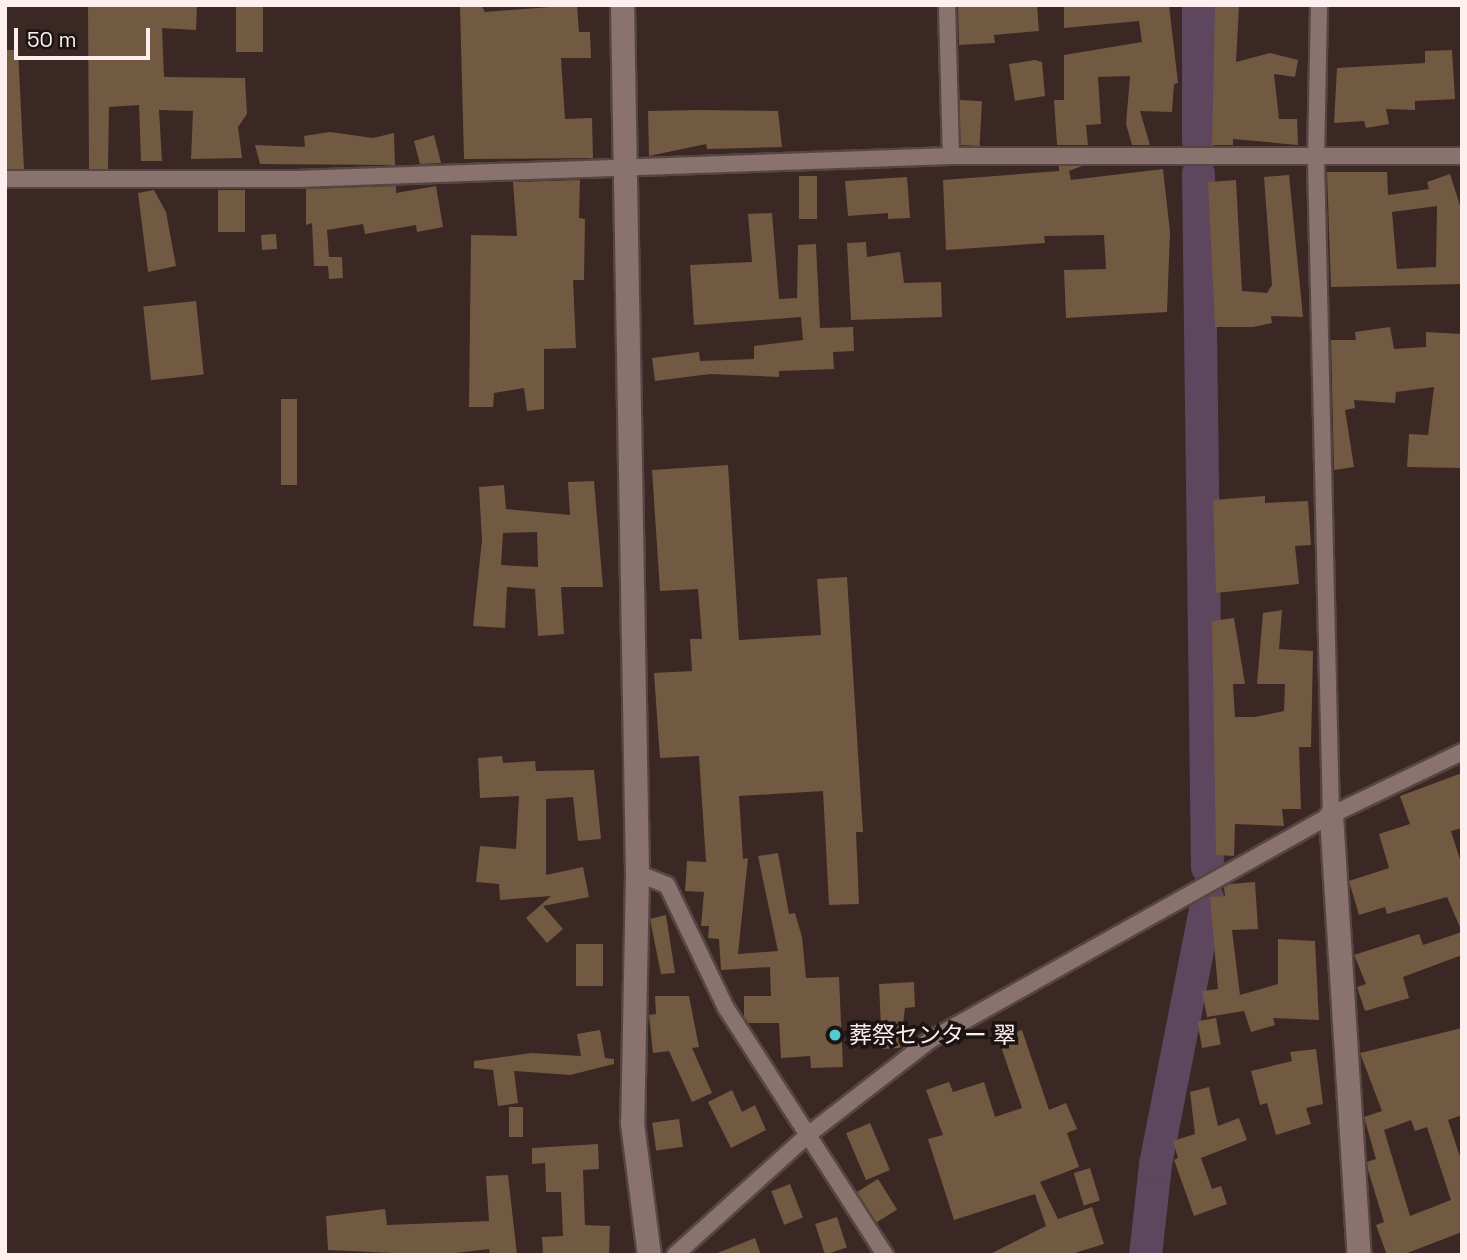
<!DOCTYPE html>
<meta charset="utf-8">
<style>
body{margin:0}
#map{position:relative;width:1467px;height:1260px;overflow:hidden;background:#3b2824;font-family:"Space Grotesk","Noto Sans JP",sans-serif}
div>[style]{position:absolute}
[style*='--x']{left:calc(var(--x)*1px);top:calc(var(--y)*1px);width:calc(var(--w)*1px);rotate:calc(var(--a)*1deg)}
.river>*{height:33px;margin:-16.5px;padding:0 16.5px;transform-origin:16.5px;border-radius:16.5px;background:#5d465e}
.building>*{inset:0;background:#725941;transform-origin:0 0}
.roads{filter:drop-shadow(2px 0 #564643) drop-shadow(-2px 0 #564643) drop-shadow(0 2px #564643) drop-shadow(0 -2px #564643)}
.street>*{height:16px;margin:-8px;padding:0 8px;transform-origin:8px;border-radius:8px;background:#8a736e}
.secondary>*{height:23px;margin:-11.5px;padding:0 11.5px;transform-origin:11.5px;border-radius:11.5px;background:#8a736e}
.dots>*{width:19px;height:19px;translate:-50% -50%;box-sizing:border-box;border:4px solid #1c1412;border-radius:50%}
span{translate:-50% -50%;white-space:nowrap;text-align:center;line-height:1.15;-webkit-text-stroke:7px #1c1412;paint-order:stroke}
.poi-label{font-size:23px;color:#fcefed}
.left{translate:0 -50%;text-align:left}
.frame{position:absolute;inset:0;border:7px solid #fcefed;pointer-events:none}
.scale{position:absolute;left:14px;top:28px;width:136px;height:32px;box-sizing:border-box;border:4px solid #fcefed;border-top:0;padding-left:9px;font-size:21px;line-height:24px;white-space:nowrap;color:#fcefed;-webkit-text-stroke:5px #1c1412;paint-order:stroke}
</style>
<div id="map">
<div class="river">
<i style="--x:1198;--y:5;--w:135;--a:90"></i>
<i style="--x:1198;--y:173;--w:694;--a:89.26"></i>
<i style="--x:1145;--y:1255;--w:92;--a:-83.7"></i>
<i style="--x:1155;--y:1164;--w:271;--a:-78.9"></i>
</div>
<div class="building">
<i style="clip-path:polygon(88px 5px,197px 5px,196px 30px,162px 28px,164px 77px,245px 78px,247px 114px,238px 127px,242px 158px,191px 159px,193px 111px,159px 110px,162px 161px,141px 161px,139px 105px,109px 107px,108px 169px,89px 169px)"></i>
<i style="clip-path:polygon(460px 5px,481px 5px,485px 12px,577px 5px,579px 32px,590px 32px,591px 58px,561px 58px,565px 119px,592px 118px,593px 158px,464px 159px)"></i>
<i style="clip-path:polygon(958px 5px,1037px 5px,1039px 31px,994px 35px,995px 43px,959px 45px)"></i>
<i style="clip-path:polygon(1064px 5px,1169px 5px,1178px 83px,1174px 84px,1172px 112px,1140px 111px,1150px 145px,1132px 145px,1126px 124px,1130px 76px,1098px 77px,1101px 124px,1086px 125px,1088px 145px,1057px 145px,1054px 100px,1064px 100px,1064px 55px,1142px 42px,1139px 21px,1064px 28px)"></i>
<i style="clip-path:polygon(1215px 5px,1239px 6px,1236px 62px,1270px 53px,1298px 60px,1295px 77px,1274px 74px,1279px 119px,1297px 119px,1298px 145px,1233px 139px,1233px 145px,1212px 145px)"></i>
<i style="left:236px;top:7px;width:27px;height:45px"></i>
<i style="clip-path:polygon(5px 50px,18px 50px,24px 169px,5px 169px)"></i>
<i style="clip-path:polygon(1452px 50px,1455px 99px,1415px 101px,1415px 110px,1386px 109px,1389px 124px,1366px 128px,1364px 121px,1334px 123px,1337px 68px,1425px 63px,1425px 51px)"></i>
<i style="clip-path:polygon(1035px 60px,1042px 62px,1045px 96px,1015px 101px,1009px 64px)"></i>
<i style="left:960px;top:100px;width:22px;height:45px;rotate:3deg"></i>
<i style="clip-path:polygon(698px 110px,778px 111px,782px 147px,707px 149px,706px 144px,649px 156px,648px 111px)"></i>
<i style="clip-path:polygon(330px 132px,373px 138px,394px 133px,395px 165px,260px 164px,255px 145px,305px 147px,304px 136px)"></i>
<i style="clip-path:polygon(434px 135px,441px 163px,420px 164px,414px 141px)"></i>
<i style="clip-path:polygon(1059px 166px,1082px 166px,1069px 171px,1071px 180px,1163px 169px,1170px 232px,1167px 312px,1066px 318px,1064px 270px,1106px 269px,1104px 235px,1044px 236px,1045px 243px,946px 250px,943px 180px,1059px 171px)"></i>
<i style="clip-path:polygon(evenodd,1327px 172px,1387px 172px,1388px 195px,1429px 189px,1427px 182px,1450px 174px,1462px 212px,1462px 284px,1331px 287px,1327px 172px,1437px 206px,1436px 267px,1397px 269px,1392px 212px,1437px 206px)"></i>
<i style="clip-path:polygon(1289px 175px,1303px 317px,1271px 316px,1272px 323px,1253px 327px,1215px 327px,1208px 182px,1236px 180px,1242px 291px,1267px 293px,1272px 285px,1264px 177px)"></i>
<i style="left:799px;top:176px;width:18px;height:43px"></i>
<i style="clip-path:polygon(907px 177px,910px 218px,888px 219px,888px 213px,848px 216px,845px 181px)"></i>
<i style="clip-path:polygon(580px 180px,579px 218px,585px 219px,584px 280px,573px 280px,576px 348px,544px 349px,544px 409px,527px 411px,524px 388px,494px 393px,493px 407px,469px 407px,471px 235px,517px 236px,513px 182px)"></i>
<i style="clip-path:polygon(396px 186px,396px 193px,436px 186px,443px 227px,417px 232px,416px 225px,365px 234px,363px 224px,327px 230px,329px 257px,342px 257px,343px 278px,329px 279px,328px 266px,314px 266px,312px 223px,306px 225px,306px 189px)"></i>
<i style="clip-path:polygon(154px 190px,166px 212px,176px 266px,148px 272px,138px 193px)"></i>
<i style="left:218px;top:190px;width:27px;height:42px"></i>
<i style="clip-path:polygon(772px 213px,779px 299px,797px 298px,798px 245px,816px 244px,820px 328px,853px 327px,854px 351px,833px 352px,834px 369px,779px 371px,779px 377px,710px 374px,655px 381px,652px 358px,699px 352px,700px 361px,754px 359px,754px 346px,803px 340px,801px 317px,694px 325px,690px 265px,752px 262px,748px 214px)"></i>
<i style="left:276px;top:234px;width:15px;height:15px;rotate:86deg"></i>
<i style="clip-path:polygon(866px 242px,867px 257px,900px 252px,904px 283px,941px 282px,942px 317px,851px 320px,847px 243px)"></i>
<i style="left:196px;top:301px;width:74px;height:53px;rotate:84deg"></i>
<i style="clip-path:polygon(1390px 327px,1394px 349px,1426px 347px,1426px 332px,1462px 334px,1462px 468px,1407px 467px,1409px 434px,1428px 435px,1434px 387px,1396px 392px,1395px 403px,1354px 400px,1355px 408px,1345px 410px,1354px 467px,1334px 470px,1331px 340px,1356px 340px,1355px 332px)"></i>
<i style="left:281px;top:399px;width:16px;height:86px"></i>
<i style="clip-path:polygon(728px 465px,739px 640px,821px 635px,817px 579px,847px 577px,863px 832px,856px 832px,859px 904px,829px 905px,823px 791px,739px 796px,743px 859px,748px 858px,738px 954px,778px 951px,758px 856px,778px 853px,789px 914px,795px 913px,802px 937px,806px 978px,839px 977px,843px 1067px,811px 1068px,810px 1056px,781px 1058px,779px 1023px,748px 1023px,744px 1017px,744px 996px,771px 996px,770px 967px,721px 970px,719px 939px,708px 938px,709px 926px,701px 926px,704px 892px,685px 891px,687px 861px,706px 862px,699px 756px,660px 758px,654px 673px,692px 671px,690px 639px,702px 639px,698px 589px,660px 591px,652px 470px)"></i>
<i style="clip-path:polygon(evenodd,594px 481px,603px 587px,561px 587px,564px 634px,538px 636px,535px 589px,507px 587px,505px 628px,473px 626px,482px 540px,479px 487px,504px 485px,506px 509px,570px 515px,568px 482px,594px 481px,537px 532px,538px 567px,501px 565px,503px 533px,537px 532px)"></i>
<i style="clip-path:polygon(1265px 496px,1265px 503px,1308px 501px,1311px 545px,1295px 546px,1299px 584px,1216px 593px,1213px 500px)"></i>
<i style="clip-path:polygon(1282px 610px,1279px 649px,1313px 651px,1311px 747px,1299px 747px,1301px 809px,1282px 809px,1284px 826px,1235px 824px,1234px 856px,1216px 855px,1212px 621px,1234px 618px,1245px 684px,1233px 684px,1235px 717px,1255px 717px,1284px 711px,1285px 684px,1257px 684px,1263px 613px)"></i>
<i style="clip-path:polygon(502px 756px,503px 763px,535px 761px,536px 771px,594px 770px,601px 839px,578px 841px,573px 797px,546px 799px,546px 875px,583px 867px,589px 897px,543px 906px,563px 929px,547px 943px,526px 918px,551px 896px,500px 900px,499px 884px,476px 882px,480px 846px,516px 849px,519px 796px,480px 798px,478px 758px)"></i>
<i style="clip-path:polygon(1462px 773px,1462px 828px,1451px 831px,1462px 866px,1462px 932px,1447px 897px,1387px 914px,1385px 907px,1359px 915px,1349px 881px,1389px 868px,1379px 834px,1410px 824px,1400px 796px)"></i>
<i style="clip-path:polygon(1255px 882px,1258px 929px,1232px 930px,1240px 995px,1278px 984px,1278px 939px,1315px 941px,1319px 1020px,1273px 1018px,1275px 1025px,1251px 1032px,1244px 1011px,1207px 1017px,1202px 991px,1218px 989px,1210px 897px,1225px 896px,1224px 887px,1230px 884px)"></i>
<i style="clip-path:polygon(666px 915px,675px 973px,661px 974px,650px 919px)"></i>
<i style="clip-path:polygon(1462px 932px,1462px 955px,1403px 977px,1409px 998px,1365px 1011px,1357px 987px,1366px 984px,1354px 955px,1419px 934px,1423px 945px)"></i>
<i style="left:576px;top:944px;width:27px;height:42px"></i>
<i style="clip-path:polygon(914px 982px,915px 1007px,905px 1008px,900px 1048px,882px 1049px,879px 984px)"></i>
<i style="clip-path:polygon(655px 996px,689px 996px,699px 1047px,692px 1048px,712px 1093px,692px 1102px,669px 1051px,653px 1053px,649px 1015px,656px 1014px)"></i>
<i style="left:1216px;top:1018px;width:27px;height:19px;rotate:80deg"></i>
<i style="clip-path:polygon(evenodd,1462px 1028px,1462px 1115px,1448px 1120px,1462px 1163px,1462px 1232px,1402px 1255px,1387px 1255px,1376px 1225px,1384px 1222px,1368px 1170px,1367px 1162px,1376px 1159px,1364px 1117px,1382px 1111px,1360px 1053px,1462px 1028px,1411px 1120px,1415px 1131px,1427px 1127px,1451px 1200px,1410px 1216px,1384px 1130px,1411px 1120px)"></i>
<i style="clip-path:polygon(600px 1030px,605px 1058px,614px 1059px,614px 1064px,570px 1075px,514px 1071px,518px 1103px,498px 1106px,493px 1070px,474px 1068px,474px 1061px,532px 1053px,581px 1056px,577px 1034px)"></i>
<i style="clip-path:polygon(1022px 1030px,1049px 1110px,1066px 1103px,1077px 1129px,1067px 1133px,1079px 1167px,1040px 1182px,1058px 1219px,1092px 1207px,1104px 1244px,1068px 1255px,988px 1255px,1046px 1226px,1035px 1194px,954px 1220px,928px 1139px,943px 1135px,926px 1090px,949px 1082px,953px 1092px,984px 1082px,995px 1117px,1022px 1108px,998px 1038px)"></i>
<i style="clip-path:polygon(1316px 1049px,1323px 1104px,1306px 1108px,1311px 1124px,1276px 1135px,1267px 1103px,1260px 1105px,1251px 1071px,1292px 1061px,1290px 1052px)"></i>
<i style="clip-path:polygon(1209px 1087px,1218px 1126px,1239px 1118px,1247px 1140px,1201px 1158px,1212px 1189px,1221px 1186px,1227px 1204px,1194px 1216px,1174px 1160px,1178px 1158px,1173px 1141px,1195px 1134px,1190px 1092px)"></i>
<i style="clip-path:polygon(732px 1090px,742px 1112px,755px 1105px,766px 1130px,731px 1148px,708px 1102px)"></i>
<i style="left:509px;top:1107px;width:14px;height:30px"></i>
<i style="left:679px;top:1119px;width:28px;height:27px;rotate:82deg"></i>
<i style="left:870px;top:1123px;width:51px;height:26px;rotate:67deg"></i>
<i style="clip-path:polygon(598px 1144px,599px 1169px,583px 1170px,585px 1225px,610px 1226px,609px 1255px,543px 1255px,542px 1237px,563px 1236px,561px 1192px,546px 1192px,545px 1163px,532px 1164px,532px 1148px)"></i>
<i style="left:1090px;top:1168px;width:34px;height:17px;rotate:73deg"></i>
<i style="clip-path:polygon(508px 1175px,517px 1255px,490px 1255px,489px 1249px,439px 1255px,328px 1250px,326px 1216px,385px 1209px,387px 1225px,489px 1221px,486px 1176px)"></i>
<i style="left:878px;top:1179px;width:36px;height:25px;rotate:58deg"></i>
<i style="left:790px;top:1184px;width:36px;height:20px;rotate:69deg"></i>
<i style="left:837px;top:1217px;width:32px;height:23px;rotate:72deg"></i>
<i style="clip-path:polygon(755px 1238px,761px 1255px,715px 1255px,715px 1254px)"></i>
</div>
<div class="roads">
<div class="street">
<i style="--x:947;--y:5;--w:151;--a:88.5"></i>
<i style="--x:1319;--y:5;--w:155;--a:91.1"></i>
<i style="--x:1316;--y:160;--w:655;--a:88.69"></i>
<i style="--x:5;--y:179;--w:292;--a:0"></i>
<i style="--x:297;--y:179;--w:654;--a:-2.01"></i>
<i style="--x:951;--y:156;--w:511;--a:0"></i>
<i style="--x:637;--y:873;--w:32;--a:22"></i>
<i style="--x:667;--y:885;--w:136;--a:64.4"></i>
<i style="--x:726;--y:1008;--w:294;--a:57.2"></i>
<i style="--x:675;--y:1255;--w:181;--a:-42.1"></i>
<i style="--x:809;--y:1134;--w:153;--a:-37.8"></i>
<i style="--x:930;--y:1040;--w:460;--a:-29.3"></i>
<i style="--x:1331;--y:815;--w:145;--a:-25.7"></i>
</div>
<div class="secondary">
<i style="--x:622;--y:5;--w:868;--a:89.01"></i>
<i style="--x:637;--y:873;--w:250;--a:91.1"></i>
<i style="--x:632;--y:1123;--w:133;--a:82.7"></i>
<i style="--x:1331;--y:815;--w:441;--a:86.4"></i>
</div>
</div>
<div class="dots">
<i style="left:835px;top:1035px;background:#52ccd0"></i>
</div>
<div class="poi-label">
<span class="left" style="left:849px;top:1035px">葬祭センター 翠</span>
</div>
<div class="frame"></div>
<div class="scale">50 m</div>
</div>
